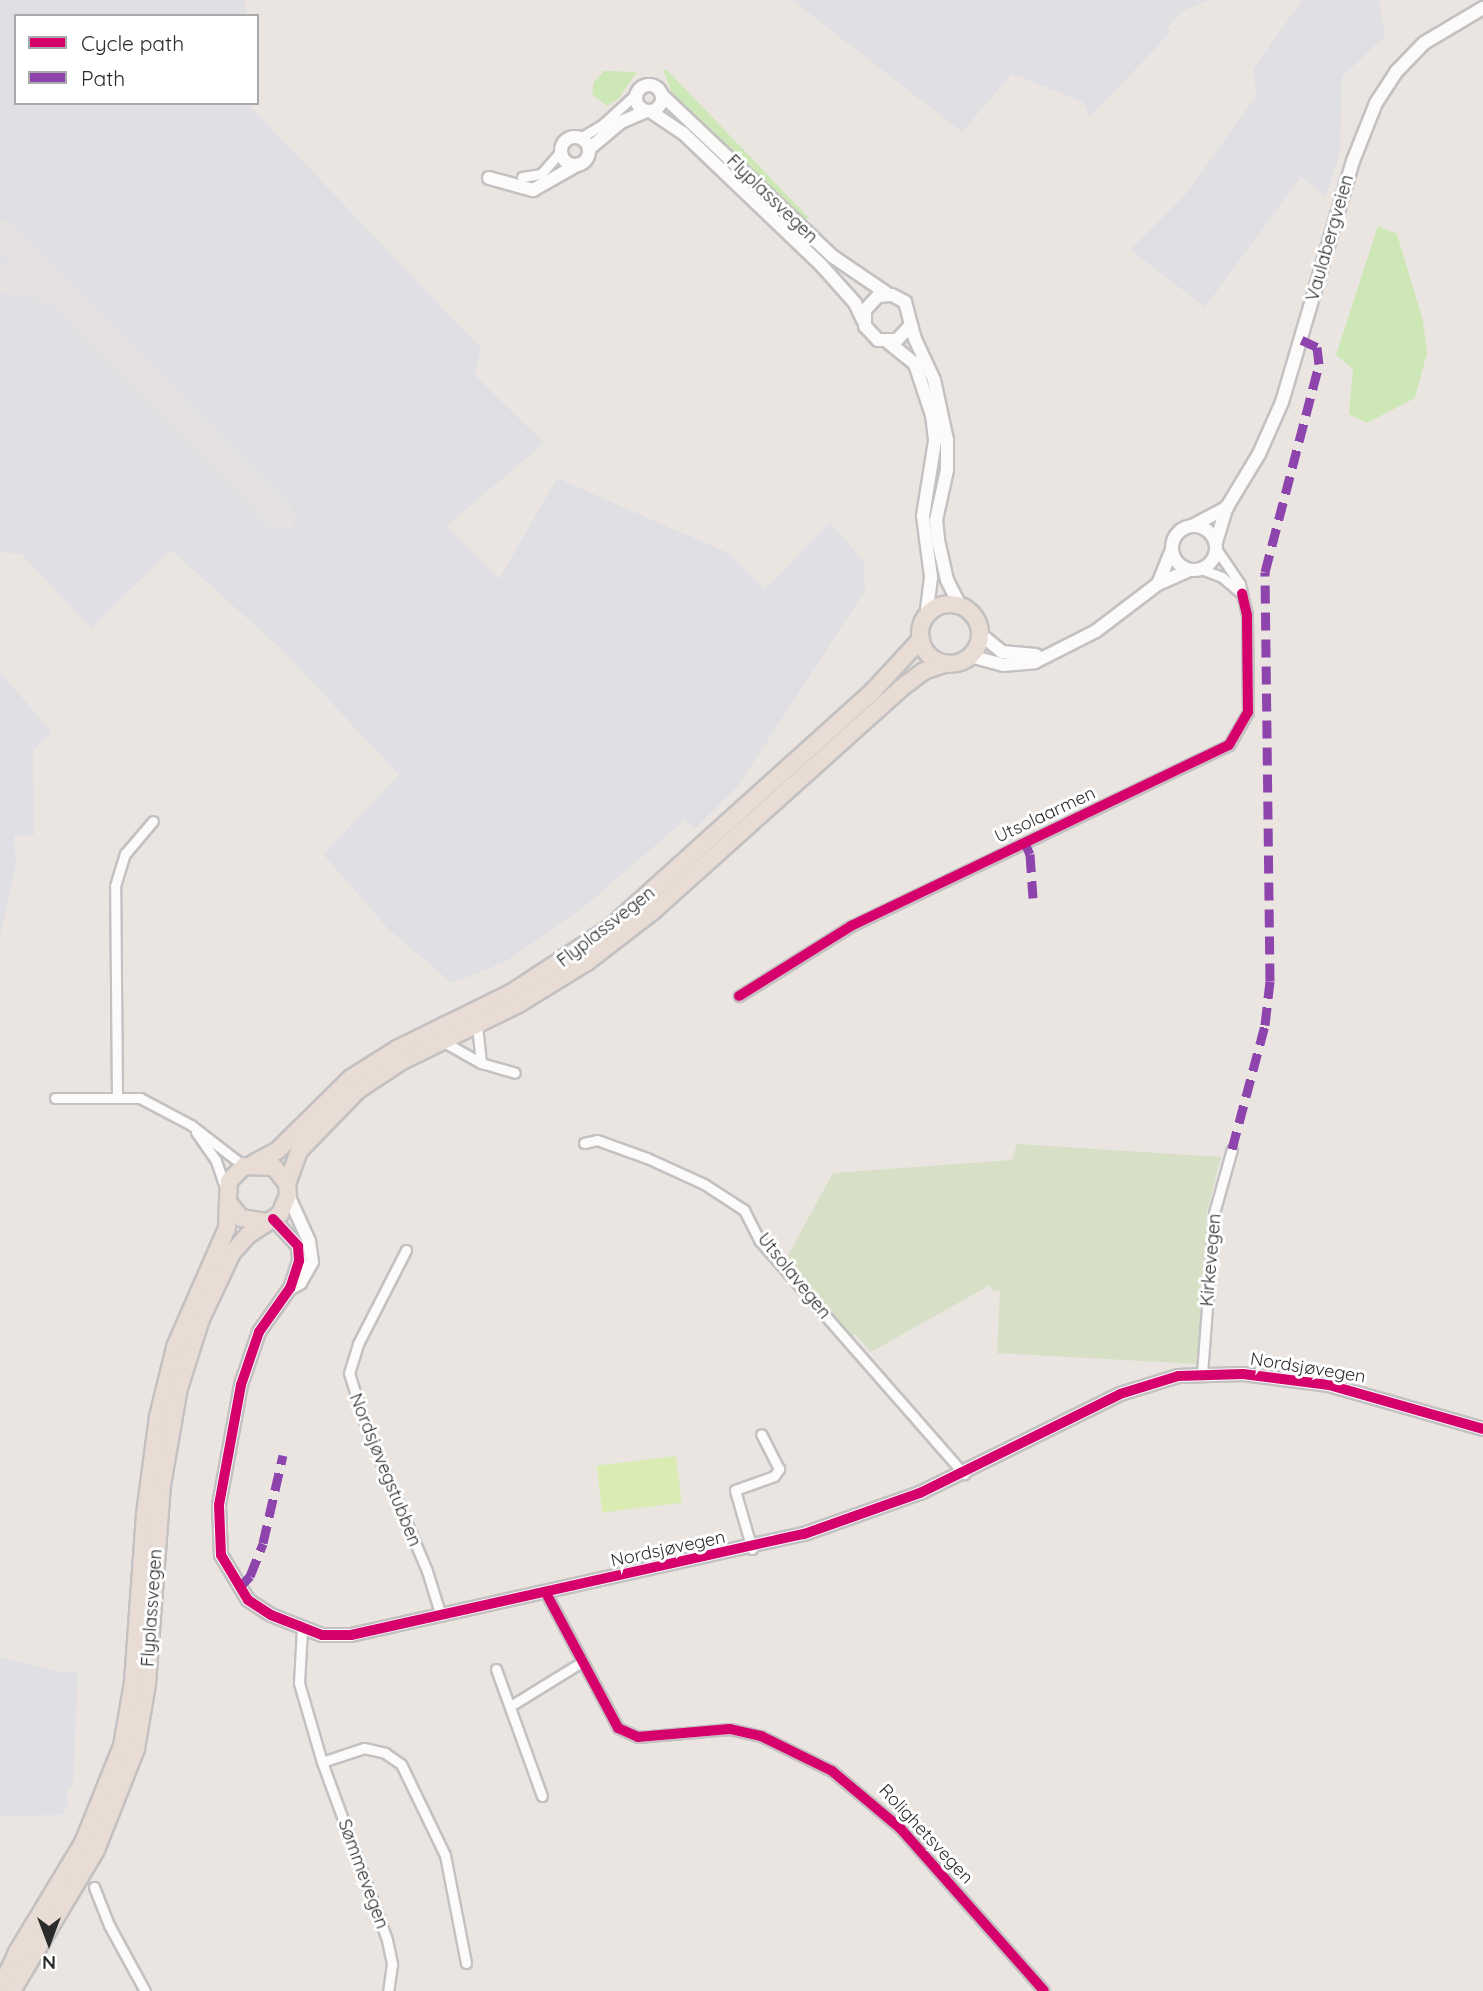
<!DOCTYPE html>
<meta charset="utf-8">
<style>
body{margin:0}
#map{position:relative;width:1483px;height:1991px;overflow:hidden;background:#eae5e0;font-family:Quicksand,sans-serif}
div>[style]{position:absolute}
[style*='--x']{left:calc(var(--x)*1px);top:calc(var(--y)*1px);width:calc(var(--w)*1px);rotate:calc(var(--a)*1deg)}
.airport>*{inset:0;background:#e0e0e4}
.green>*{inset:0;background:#cde8b6}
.cemetery>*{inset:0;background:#d7dfc7}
.pitch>*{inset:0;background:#daecb3;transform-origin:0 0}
.taxiway>*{height:28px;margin:-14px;padding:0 14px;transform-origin:14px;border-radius:14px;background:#e4e1e0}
.roads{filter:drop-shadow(2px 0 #c3c1c2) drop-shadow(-2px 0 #c3c1c2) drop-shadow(0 2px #c3c1c2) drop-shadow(0 -2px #c3c1c2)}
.street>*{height:9px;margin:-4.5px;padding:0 4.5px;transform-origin:4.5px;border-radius:4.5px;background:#fcfbfa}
.secondary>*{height:12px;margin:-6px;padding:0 6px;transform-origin:6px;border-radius:6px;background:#fcfbfa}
.secondary>.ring{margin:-6px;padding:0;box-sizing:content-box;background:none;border:12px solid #fcfbfa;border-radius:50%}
.highway>*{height:16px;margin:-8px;padding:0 8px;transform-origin:8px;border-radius:8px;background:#e9dcd4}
.highway>.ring{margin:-8px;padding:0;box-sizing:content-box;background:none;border:16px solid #e9dcd4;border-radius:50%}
.quiet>*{height:9px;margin-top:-4.5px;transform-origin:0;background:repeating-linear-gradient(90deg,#8e44ad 0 18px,transparent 0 27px)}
.cycleway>*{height:10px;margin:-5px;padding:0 5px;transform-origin:5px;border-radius:5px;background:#d6006c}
span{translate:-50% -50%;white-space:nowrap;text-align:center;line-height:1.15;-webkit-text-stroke:6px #fff;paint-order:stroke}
.street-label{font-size:18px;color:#2b2b2b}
.legend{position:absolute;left:14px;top:14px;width:245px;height:91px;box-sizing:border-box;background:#fff;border:2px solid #aaa;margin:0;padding:9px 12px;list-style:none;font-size:21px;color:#2b2b2b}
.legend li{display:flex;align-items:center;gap:14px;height:35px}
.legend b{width:35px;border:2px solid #aaa}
.north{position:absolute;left:14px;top:1907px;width:70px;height:70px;-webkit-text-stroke:5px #fff;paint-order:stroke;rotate:180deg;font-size:19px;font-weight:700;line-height:28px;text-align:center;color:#2b2b2b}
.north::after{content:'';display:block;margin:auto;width:24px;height:32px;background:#2b2b2b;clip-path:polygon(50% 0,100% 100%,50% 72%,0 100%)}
</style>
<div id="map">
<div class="airport">
<i style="clip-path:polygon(0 0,244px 0,248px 16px,16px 16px,16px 103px,247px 103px,481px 348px,475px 375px,544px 443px,447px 526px,499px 579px,557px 478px,728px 553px,765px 589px,830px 522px,864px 562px,865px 591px,738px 786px,695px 829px,685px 820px,584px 907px,505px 962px,452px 983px,389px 930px,323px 854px,399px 775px,282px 650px,171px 550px,91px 628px,21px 554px,0 552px)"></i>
<i style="clip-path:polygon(792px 0,1209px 0,1184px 11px,1167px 28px,1171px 32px,1090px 117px,1083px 102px,1012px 74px,962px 132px)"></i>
<i style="clip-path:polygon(1302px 0,1379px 0,1385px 36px,1342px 77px,1340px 151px,1326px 197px,1301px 177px,1205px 307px,1130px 250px,1185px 195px,1256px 96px,1253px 69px)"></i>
<i style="clip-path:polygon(0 672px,52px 732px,33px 750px,34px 835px,14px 836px,16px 865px,0 938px)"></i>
<i style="clip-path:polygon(0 1657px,65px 1673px,78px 1671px,73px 1785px,67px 1789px,68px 1805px,62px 1815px,0 1816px)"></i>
</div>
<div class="green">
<i style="clip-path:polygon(663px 70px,667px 70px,809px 218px,802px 221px,673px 95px)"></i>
<i style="clip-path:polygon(604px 71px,637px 72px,619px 98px,607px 106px,592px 94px,594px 82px)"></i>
<i style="clip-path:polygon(1378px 226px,1397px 234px,1423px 321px,1427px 353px,1415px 398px,1367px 423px,1349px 414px,1353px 369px,1336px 355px)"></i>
</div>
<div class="cemetery">
<i style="clip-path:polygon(1017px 1144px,1221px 1157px,1207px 1212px,1197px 1364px,997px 1353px,1000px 1290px,993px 1292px,990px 1285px,871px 1352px,855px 1334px,851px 1337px,785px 1261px,833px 1173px,1012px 1160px)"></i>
</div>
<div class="pitch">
<i style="left:676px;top:1456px;width:47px;height:80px;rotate:83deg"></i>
</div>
<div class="taxiway">
<i style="--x:0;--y:234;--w:399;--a:45.2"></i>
<i style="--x:0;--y:279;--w:30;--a:4"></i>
<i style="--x:30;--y:281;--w:23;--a:23"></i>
</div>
<div class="roads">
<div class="street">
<i style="--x:580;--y:138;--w:27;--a:-31"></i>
<i style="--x:603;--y:124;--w:46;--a:-42.4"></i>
<i style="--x:522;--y:177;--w:19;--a:-9"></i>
<i style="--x:541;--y:174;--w:30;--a:-49"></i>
<i style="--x:1201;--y:569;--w:22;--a:21"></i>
<i style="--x:1222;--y:577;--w:26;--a:40"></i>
<i style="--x:739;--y:996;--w:132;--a:-32"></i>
<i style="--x:851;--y:926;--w:419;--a:-25.6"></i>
<i style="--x:1229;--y:745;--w:38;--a:-60"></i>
<i style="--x:1248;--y:712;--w:97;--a:-90.6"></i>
<i style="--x:1247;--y:615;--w:32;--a:-103"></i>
<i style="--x:1240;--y:584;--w:41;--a:-124.1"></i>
<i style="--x:444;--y:1042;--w:43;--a:29.6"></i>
<i style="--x:481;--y:1063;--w:38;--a:-96"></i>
<i style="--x:481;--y:1063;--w:35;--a:16"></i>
<i style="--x:117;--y:1096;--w:210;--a:-90.5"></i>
<i style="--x:115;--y:886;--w:34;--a:-73"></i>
<i style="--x:125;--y:854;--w:43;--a:-49.7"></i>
<i style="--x:55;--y:1098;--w:85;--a:0"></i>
<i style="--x:140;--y:1098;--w:58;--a:27.9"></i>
<i style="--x:191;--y:1125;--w:67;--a:37.7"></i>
<i style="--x:196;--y:1132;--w:35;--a:55"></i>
<i style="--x:216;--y:1161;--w:28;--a:71"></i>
<i style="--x:584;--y:1143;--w:13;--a:-13"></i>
<i style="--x:597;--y:1140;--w:53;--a:19.8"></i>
<i style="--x:647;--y:1158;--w:63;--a:24.5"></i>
<i style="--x:704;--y:1184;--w:48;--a:33"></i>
<i style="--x:744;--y:1210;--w:35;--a:63"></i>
<i style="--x:760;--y:1241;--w:310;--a:48.8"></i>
<i style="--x:406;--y:1250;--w:106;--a:117.1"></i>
<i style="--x:358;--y:1344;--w:30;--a:107"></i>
<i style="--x:349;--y:1373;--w:60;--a:72.5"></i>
<i style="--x:367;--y:1430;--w:153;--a:66.9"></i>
<i style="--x:427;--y:1571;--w:47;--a:72.7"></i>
<i style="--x:1202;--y:1374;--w:161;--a:-85.7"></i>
<i style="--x:1214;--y:1213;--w:66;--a:-74.3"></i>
<i style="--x:752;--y:1549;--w:61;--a:-106.1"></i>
<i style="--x:735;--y:1490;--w:41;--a:-19.7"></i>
<i style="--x:774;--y:1476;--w:9;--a:-54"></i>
<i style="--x:779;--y:1469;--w:39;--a:-117"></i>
<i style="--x:546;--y:1593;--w:153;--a:61.9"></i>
<i style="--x:618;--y:1728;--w:22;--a:24"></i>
<i style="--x:638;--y:1737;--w:92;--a:-5"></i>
<i style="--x:730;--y:1729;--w:32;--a:13"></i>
<i style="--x:761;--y:1736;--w:79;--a:26.2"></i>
<i style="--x:832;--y:1771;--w:89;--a:40"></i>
<i style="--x:900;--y:1828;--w:217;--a:48.5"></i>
<i style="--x:302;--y:1629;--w:54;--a:93.2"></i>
<i style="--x:299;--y:1683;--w:82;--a:73.8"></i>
<i style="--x:322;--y:1762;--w:189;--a:69.9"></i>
<i style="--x:387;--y:1940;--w:25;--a:78"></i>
<i style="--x:392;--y:1964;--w:27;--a:98"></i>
<i style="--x:496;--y:1669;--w:135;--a:70.1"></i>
<i style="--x:512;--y:1705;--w:82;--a:-31.6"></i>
<i style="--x:322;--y:1762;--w:44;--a:-18.4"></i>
<i style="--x:364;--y:1748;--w:22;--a:13"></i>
<i style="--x:385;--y:1753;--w:19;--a:35"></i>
<i style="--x:401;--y:1764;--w:101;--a:64.2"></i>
<i style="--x:445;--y:1855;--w:110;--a:79"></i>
<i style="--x:94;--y:1887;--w:41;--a:68.5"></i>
<i style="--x:109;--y:1925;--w:75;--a:61.4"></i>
</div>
<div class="secondary">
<i class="ring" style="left:636px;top:85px;width:14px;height:14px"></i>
<i style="--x:662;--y:95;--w:234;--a:43.4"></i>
<i style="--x:832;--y:256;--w:68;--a:34.2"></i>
<i style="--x:650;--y:111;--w:40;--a:34"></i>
<i style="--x:683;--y:133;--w:192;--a:43.7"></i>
<i style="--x:822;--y:266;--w:50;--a:48.3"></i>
<i style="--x:855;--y:303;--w:19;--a:65"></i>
<i class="ring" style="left:561px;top:137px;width:16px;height:16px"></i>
<i style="--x:589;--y:149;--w:42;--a:-40.2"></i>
<i style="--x:621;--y:122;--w:28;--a:-23"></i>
<i style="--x:489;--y:178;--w:46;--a:15.3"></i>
<i style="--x:533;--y:190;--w:51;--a:-29.6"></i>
<i style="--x:910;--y:326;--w:19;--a:133"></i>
<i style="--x:897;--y:340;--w:19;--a:180"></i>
<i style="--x:878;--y:340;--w:19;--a:-133"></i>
<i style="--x:865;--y:326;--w:16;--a:-90"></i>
<i style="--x:865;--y:310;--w:19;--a:-47"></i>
<i style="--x:878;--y:296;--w:14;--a:-4"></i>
<i style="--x:892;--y:295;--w:15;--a:28"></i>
<i style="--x:905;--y:302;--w:38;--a:75"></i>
<i style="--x:915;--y:339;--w:45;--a:65.1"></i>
<i style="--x:934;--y:380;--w:61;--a:77.8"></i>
<i style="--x:947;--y:440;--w:30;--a:90"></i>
<i style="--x:947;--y:470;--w:51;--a:102.4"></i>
<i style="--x:936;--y:520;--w:20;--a:84"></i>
<i style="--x:938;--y:540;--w:41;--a:77.3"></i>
<i style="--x:947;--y:580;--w:28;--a:63"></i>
<i style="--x:888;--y:342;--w:35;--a:39"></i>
<i style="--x:915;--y:364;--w:54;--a:71.6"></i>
<i style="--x:932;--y:415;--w:26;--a:83"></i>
<i style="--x:935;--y:441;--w:76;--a:99.1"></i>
<i style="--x:923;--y:516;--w:62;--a:82.5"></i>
<i style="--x:931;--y:577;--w:39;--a:97"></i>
<i style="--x:1192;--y:526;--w:40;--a:-28"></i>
<i class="ring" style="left:1172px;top:526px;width:32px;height:32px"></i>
<i style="--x:1216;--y:542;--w:37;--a:-73"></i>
<i style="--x:1227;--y:507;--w:62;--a:-58.9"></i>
<i style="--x:1259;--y:454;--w:57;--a:-66.1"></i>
<i style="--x:1282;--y:402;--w:251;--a:-73.6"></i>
<i style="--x:1353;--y:161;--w:62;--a:-68.4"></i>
<i style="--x:1376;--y:103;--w:37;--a:-57"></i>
<i style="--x:1396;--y:72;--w:40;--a:-46"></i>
<i style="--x:1424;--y:43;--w:69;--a:-30.7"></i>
<i style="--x:1158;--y:584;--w:37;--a:-68"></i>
<i style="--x:980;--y:634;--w:28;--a:39"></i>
<i style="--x:1002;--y:652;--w:34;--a:5"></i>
<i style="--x:970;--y:656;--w:34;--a:15"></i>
<i style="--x:1003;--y:665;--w:32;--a:-5"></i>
<i style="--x:1035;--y:662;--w:68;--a:-26.9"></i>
<i style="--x:1096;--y:631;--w:78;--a:-37.2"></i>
<i style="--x:1158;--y:584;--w:34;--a:-24"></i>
<i style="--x:288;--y:1195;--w:51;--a:65.5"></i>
<i style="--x:309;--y:1241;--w:21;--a:82"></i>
<i style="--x:312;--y:1262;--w:24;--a:120"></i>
<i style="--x:300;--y:1283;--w:10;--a:151"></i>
<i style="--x:273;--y:1219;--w:37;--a:47"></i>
<i style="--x:298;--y:1246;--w:15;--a:86"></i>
<i style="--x:299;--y:1261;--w:28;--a:108"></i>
<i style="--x:290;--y:1288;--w:54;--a:125.2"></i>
<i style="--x:259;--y:1332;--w:56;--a:108.8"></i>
<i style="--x:241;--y:1385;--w:122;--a:100.4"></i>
<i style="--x:219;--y:1505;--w:50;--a:87.7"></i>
<i style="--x:221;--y:1555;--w:52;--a:59"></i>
<i style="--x:248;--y:1600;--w:27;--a:33"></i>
<i style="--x:271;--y:1615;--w:55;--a:21.4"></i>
<i style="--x:322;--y:1635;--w:29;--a:0"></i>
<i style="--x:351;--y:1635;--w:464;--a:-12.6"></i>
<i style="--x:804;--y:1534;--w:123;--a:-19.5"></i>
<i style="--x:920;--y:1493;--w:223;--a:-26.3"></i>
<i style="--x:1120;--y:1394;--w:61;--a:-17.2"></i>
<i style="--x:1178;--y:1376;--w:65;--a:-1.8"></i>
<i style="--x:1243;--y:1374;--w:87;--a:7.3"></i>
<i style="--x:1329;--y:1385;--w:160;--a:15.9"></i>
</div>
<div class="highway">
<i class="ring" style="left:920px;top:604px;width:44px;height:44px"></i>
<i style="--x:254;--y:1163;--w:26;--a:-28"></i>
<i style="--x:277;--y:1151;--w:104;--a:-44.6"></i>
<i style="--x:351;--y:1078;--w:54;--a:-32.2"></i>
<i style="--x:397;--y:1049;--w:127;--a:-26.2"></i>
<i style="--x:511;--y:993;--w:118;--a:-33.3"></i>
<i style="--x:610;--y:928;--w:354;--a:-42"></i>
<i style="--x:873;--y:691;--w:71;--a:-47.3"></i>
<i style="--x:287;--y:1184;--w:35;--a:-70"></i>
<i style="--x:299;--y:1151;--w:85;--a:-46"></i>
<i style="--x:358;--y:1090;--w:53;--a:-33.4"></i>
<i style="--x:402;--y:1061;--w:128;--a:-26"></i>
<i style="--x:517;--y:1005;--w:82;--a:-31.6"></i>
<i style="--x:587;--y:962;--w:83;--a:-37.7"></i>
<i style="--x:653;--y:911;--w:332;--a:-41.9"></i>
<i style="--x:900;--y:689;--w:30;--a:-37"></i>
<i style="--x:924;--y:671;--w:24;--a:-19"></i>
<i style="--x:0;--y:1989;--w:38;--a:-65"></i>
<i style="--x:16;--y:1954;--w:130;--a:-58.9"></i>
<i style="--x:83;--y:1843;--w:105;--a:-68.1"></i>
<i style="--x:122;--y:1746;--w:65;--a:-80.2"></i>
<i style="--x:133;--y:1682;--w:168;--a:-85.9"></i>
<i style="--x:145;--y:1514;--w:98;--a:-82.4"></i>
<i style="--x:158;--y:1417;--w:72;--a:-76.3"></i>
<i style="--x:175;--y:1347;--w:130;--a:-66.4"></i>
<i style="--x:227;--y:1228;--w:26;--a:-88"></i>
<i style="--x:12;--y:1991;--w:164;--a:-59.2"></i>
<i style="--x:96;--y:1850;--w:109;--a:-68.4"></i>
<i style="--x:136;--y:1749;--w:66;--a:-80.4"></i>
<i style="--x:147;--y:1684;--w:200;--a:-85.7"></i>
<i style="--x:162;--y:1485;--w:98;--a:-80.1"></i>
<i style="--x:179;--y:1388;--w:72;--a:-72.3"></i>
<i style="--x:201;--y:1319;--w:73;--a:-64.8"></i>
<i style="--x:232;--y:1253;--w:24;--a:-48"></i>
<i style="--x:248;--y:1235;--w:38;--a:-33"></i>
<i style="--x:280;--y:1214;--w:21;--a:-67"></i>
<i style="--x:288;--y:1195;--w:11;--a:-95"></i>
<i style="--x:287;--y:1184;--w:21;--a:-127"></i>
<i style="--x:274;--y:1167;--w:30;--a:-178"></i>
<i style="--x:244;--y:1166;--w:21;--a:135"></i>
<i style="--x:229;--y:1181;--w:21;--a:93"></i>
<i style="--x:228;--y:1202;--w:21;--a:51"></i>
<i style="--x:241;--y:1218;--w:25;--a:9"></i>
</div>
</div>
<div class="quiet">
<i style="--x:1025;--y:843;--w:12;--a:66"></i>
<i style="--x:1030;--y:854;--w:44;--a:86.1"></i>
<i style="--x:1232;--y:1149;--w:128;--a:-75.1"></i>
<i style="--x:1265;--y:1025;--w:44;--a:-83.5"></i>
<i style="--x:1270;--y:981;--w:409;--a:-90.7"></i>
<i style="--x:1265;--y:572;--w:215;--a:-75.4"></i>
<i style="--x:1319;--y:364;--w:17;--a:-97"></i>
<i style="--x:1317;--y:347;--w:17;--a:-155"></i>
<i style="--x:238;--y:1589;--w:18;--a:-47"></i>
<i style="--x:250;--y:1576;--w:35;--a:-68"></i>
<i style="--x:263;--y:1543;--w:90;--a:-77.2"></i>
</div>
<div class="cycleway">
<i style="--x:739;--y:996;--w:132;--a:-32"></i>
<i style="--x:851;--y:926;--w:419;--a:-25.6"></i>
<i style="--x:1229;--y:745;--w:38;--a:-60"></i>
<i style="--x:1248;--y:712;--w:97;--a:-90.6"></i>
<i style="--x:1247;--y:615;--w:22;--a:-103"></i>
<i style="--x:273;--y:1219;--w:37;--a:47"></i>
<i style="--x:298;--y:1246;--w:15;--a:86"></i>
<i style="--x:299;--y:1261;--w:28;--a:108"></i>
<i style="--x:290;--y:1288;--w:54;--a:125.2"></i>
<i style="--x:259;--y:1332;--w:56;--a:108.8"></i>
<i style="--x:241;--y:1385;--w:122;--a:100.4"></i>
<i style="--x:219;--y:1505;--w:50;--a:87.7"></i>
<i style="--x:221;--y:1555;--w:52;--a:59"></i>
<i style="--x:248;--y:1600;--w:27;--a:33"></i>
<i style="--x:271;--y:1615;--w:55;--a:21.4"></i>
<i style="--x:322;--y:1635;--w:29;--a:0"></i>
<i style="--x:351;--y:1635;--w:464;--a:-12.6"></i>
<i style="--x:804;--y:1534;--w:123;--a:-19.5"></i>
<i style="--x:920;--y:1493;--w:223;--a:-26.3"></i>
<i style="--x:1120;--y:1394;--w:61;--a:-17.2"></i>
<i style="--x:1178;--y:1376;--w:65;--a:-1.8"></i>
<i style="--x:1243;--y:1374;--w:87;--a:7.3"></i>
<i style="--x:1329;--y:1385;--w:160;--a:15.9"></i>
<i style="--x:546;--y:1593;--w:153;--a:61.9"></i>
<i style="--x:618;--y:1728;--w:22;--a:24"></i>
<i style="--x:638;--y:1737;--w:92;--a:-5"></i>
<i style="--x:730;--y:1729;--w:32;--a:13"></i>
<i style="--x:761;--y:1736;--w:79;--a:26.2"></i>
<i style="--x:832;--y:1771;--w:89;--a:40"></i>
<i style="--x:900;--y:1828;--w:217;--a:48.5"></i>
</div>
<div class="street-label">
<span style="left:772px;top:199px;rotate:44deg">Flyplassvegen</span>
<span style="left:1330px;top:238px;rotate:-74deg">Vaulabergveien</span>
<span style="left:1045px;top:815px;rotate:-25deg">Utsolaarmen</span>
<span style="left:606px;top:927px;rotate:-38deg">Flyplassvegen</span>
<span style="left:1211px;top:1260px;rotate:-85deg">Kirkevegen</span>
<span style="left:794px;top:1276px;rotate:51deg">Utsolavegen</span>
<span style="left:1308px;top:1368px;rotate:9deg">Nordsjøvegen</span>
<span style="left:385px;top:1470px;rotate:68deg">Nordsjøvegstubben</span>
<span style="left:668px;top:1549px;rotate:-12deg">Nordsjøvegen</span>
<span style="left:152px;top:1608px;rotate:-86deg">Flyplassvegen</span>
<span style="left:926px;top:1834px;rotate:47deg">Rolighetsvegen</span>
<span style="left:363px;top:1874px;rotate:70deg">Sømmevegen</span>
</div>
<ul class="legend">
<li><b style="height:9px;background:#d6006c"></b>Cycle path</li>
<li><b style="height:9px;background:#8e44ad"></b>Path</li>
</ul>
<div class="north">N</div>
</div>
